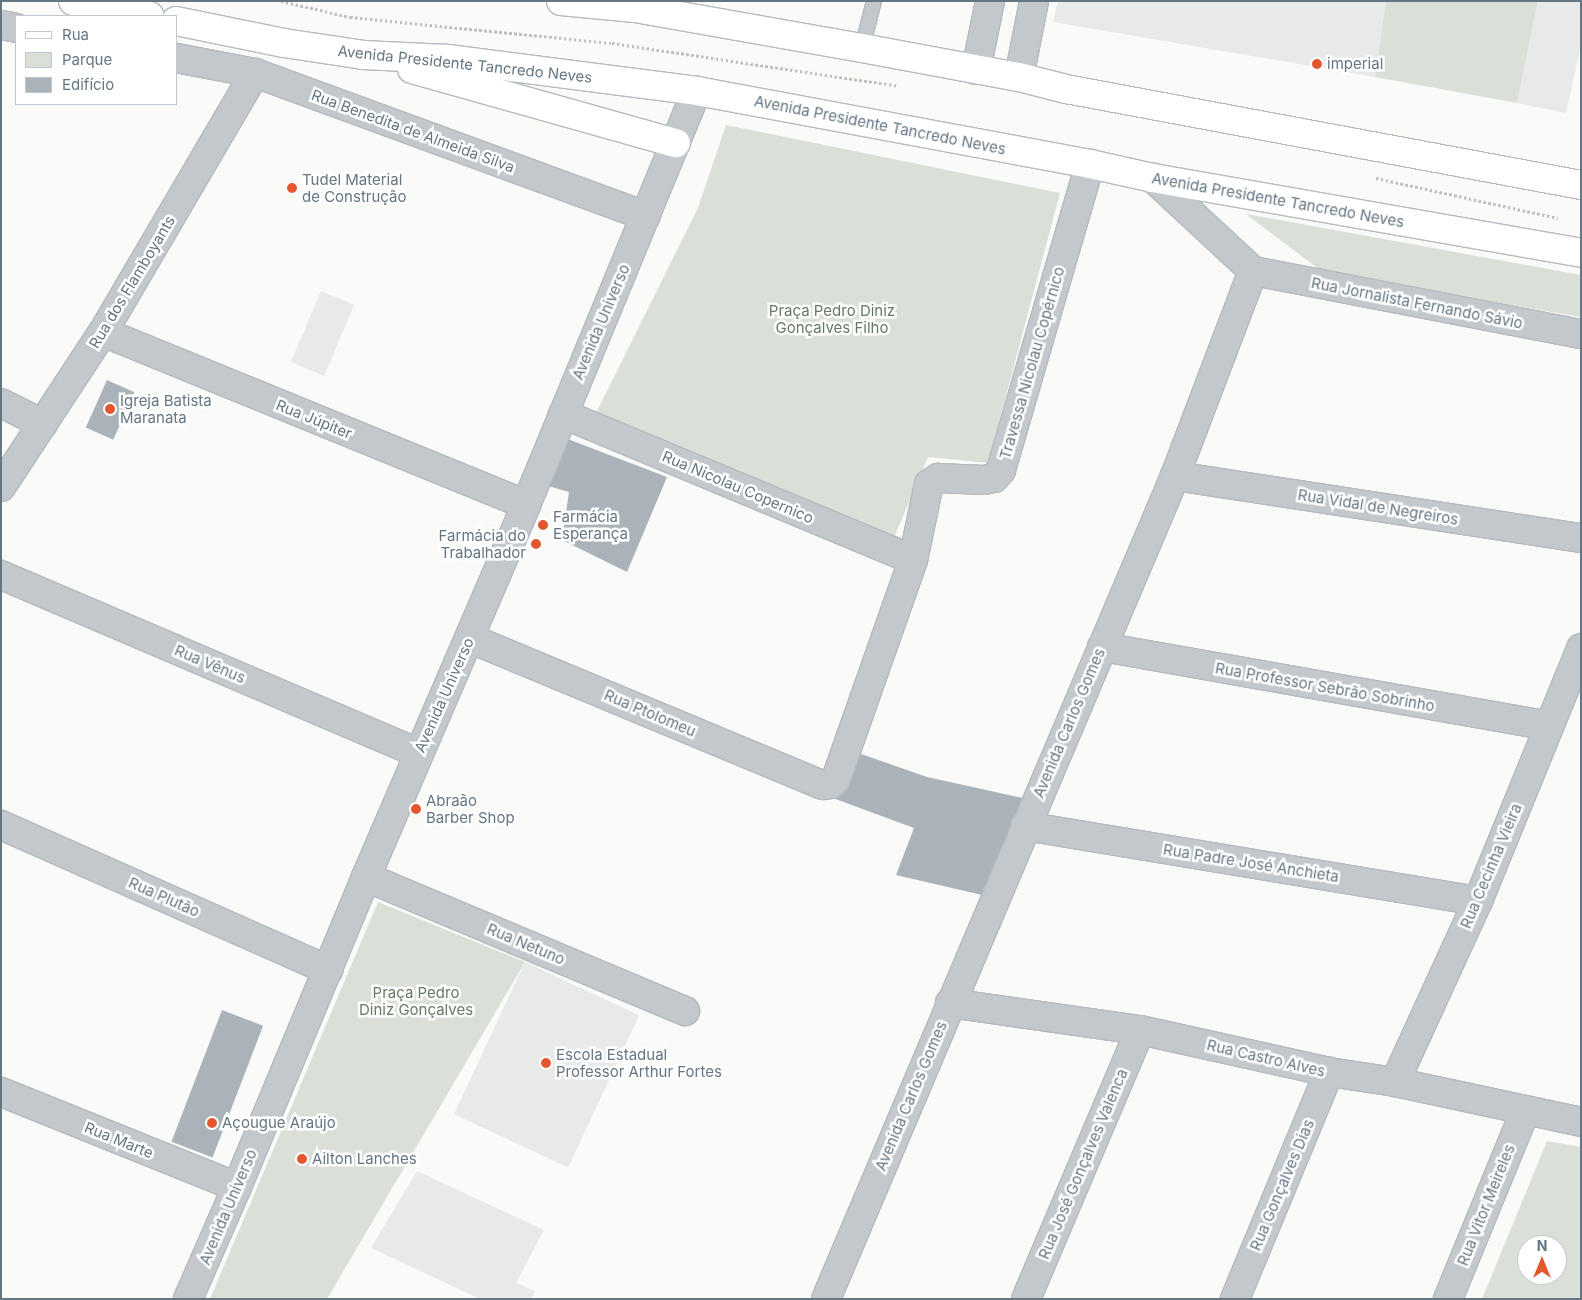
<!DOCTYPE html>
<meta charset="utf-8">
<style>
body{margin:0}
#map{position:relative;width:1582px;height:1300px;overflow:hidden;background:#fafaf8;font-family:Inter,sans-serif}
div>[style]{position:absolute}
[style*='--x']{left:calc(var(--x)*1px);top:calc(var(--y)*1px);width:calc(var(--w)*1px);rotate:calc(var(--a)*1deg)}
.built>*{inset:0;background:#e8e9e9;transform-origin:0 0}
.green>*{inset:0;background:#dadfd7}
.building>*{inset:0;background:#aab3b9;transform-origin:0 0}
.path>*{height:3px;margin-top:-1.5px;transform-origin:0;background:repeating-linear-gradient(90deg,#bbbfc2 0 2.5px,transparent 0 5px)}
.roads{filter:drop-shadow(1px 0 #b5babe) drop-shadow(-1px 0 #b5babe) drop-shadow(0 1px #b5babe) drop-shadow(0 -1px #b5babe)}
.service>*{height:14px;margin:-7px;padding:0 7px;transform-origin:7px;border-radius:7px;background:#c3c8cc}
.minor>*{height:28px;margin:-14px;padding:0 14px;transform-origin:14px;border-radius:14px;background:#c3c8cc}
.tertiary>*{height:28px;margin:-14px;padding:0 14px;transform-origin:14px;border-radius:14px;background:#c3c8cc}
.primary>*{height:28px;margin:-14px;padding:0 14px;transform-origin:14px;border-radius:14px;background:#fff}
.dots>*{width:14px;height:14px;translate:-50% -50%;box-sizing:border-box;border:2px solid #fff;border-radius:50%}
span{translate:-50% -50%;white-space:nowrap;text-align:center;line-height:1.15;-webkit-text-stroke:5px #fff;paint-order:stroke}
.street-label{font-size:15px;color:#657683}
.poi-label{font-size:15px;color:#657683}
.left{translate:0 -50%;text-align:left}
.right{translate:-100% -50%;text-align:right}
.park-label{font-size:15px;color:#687a64}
.frame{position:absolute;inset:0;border:2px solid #657683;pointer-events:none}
.legend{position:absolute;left:15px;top:15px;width:162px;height:90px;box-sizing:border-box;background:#fff;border:1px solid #c1c8cd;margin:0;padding:6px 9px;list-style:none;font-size:15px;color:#657683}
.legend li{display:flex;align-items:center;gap:10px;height:25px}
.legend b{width:25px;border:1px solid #c1c8cd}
.north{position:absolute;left:1517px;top:1235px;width:50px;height:50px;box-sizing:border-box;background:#fff;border:1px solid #c1c8cd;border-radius:50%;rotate:0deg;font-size:14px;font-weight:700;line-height:20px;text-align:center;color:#657683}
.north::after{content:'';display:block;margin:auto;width:18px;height:22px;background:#e4572e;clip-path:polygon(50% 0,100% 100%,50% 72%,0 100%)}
</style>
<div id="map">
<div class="built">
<i style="clip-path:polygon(1058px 1px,1386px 1px,1375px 77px,1053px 22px)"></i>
<i style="clip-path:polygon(1538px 1px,1581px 1px,1581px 45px,1566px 113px,1517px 103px)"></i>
<i style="left:321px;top:291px;width:36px;height:77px;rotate:23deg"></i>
<i style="left:525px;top:962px;width:126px;height:168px;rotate:25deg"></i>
<i style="clip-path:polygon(417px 1171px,544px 1230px,516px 1283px,535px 1291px,531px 1299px,480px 1299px,371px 1248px)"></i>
</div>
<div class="green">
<i style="clip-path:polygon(1386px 1px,1538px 1px,1517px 103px,1375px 77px)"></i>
<i style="clip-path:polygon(726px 125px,1060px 193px,988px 463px,928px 457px,893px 540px,595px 415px,698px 208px)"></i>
<i style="clip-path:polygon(1246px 214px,1581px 275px,1581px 317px,1324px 273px)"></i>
<i style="clip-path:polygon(378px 902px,525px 962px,327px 1299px,210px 1299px)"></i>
<i style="clip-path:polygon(evenodd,1547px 1141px,1581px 1147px,1581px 1299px,1482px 1299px,1547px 1141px,1527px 1245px,1557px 1245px,1557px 1275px,1527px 1275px,1527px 1245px)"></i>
</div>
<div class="building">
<i style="left:107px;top:380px;width:30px;height:52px;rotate:24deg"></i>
<i style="clip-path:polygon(565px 438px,667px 477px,627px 572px,562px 540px,569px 492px,545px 485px)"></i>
<i style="clip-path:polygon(847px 749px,927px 777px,1036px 801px,995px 898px,896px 875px,914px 828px,830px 797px)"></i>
<i style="left:222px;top:1010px;width:44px;height:141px;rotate:21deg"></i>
</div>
<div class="path">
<i style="--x:281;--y:1;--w:71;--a:13.1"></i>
<i style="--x:350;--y:17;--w:263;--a:5.7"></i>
<i style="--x:612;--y:43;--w:290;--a:8.5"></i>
<i style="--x:1376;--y:178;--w:186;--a:12.4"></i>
</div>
<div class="roads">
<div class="service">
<i style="--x:862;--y:48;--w:49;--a:-75.7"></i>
</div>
<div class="minor">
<i style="--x:1;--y:25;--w:15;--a:11"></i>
<i style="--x:176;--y:58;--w:80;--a:10.8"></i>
<i style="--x:255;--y:73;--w:416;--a:20.1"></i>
<i style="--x:1153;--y:178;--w:137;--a:42.9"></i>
<i style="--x:1253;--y:271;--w:334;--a:10.9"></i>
<i style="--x:103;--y:332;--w:457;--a:22.2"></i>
<i style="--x:1;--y:403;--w:47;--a:26.6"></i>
<i style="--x:563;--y:414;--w:379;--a:22.6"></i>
<i style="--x:1175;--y:476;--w:411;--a:8.7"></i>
<i style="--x:1;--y:487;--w:186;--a:-56.7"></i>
<i style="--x:103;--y:332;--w:300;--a:-59.6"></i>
<i style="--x:1;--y:575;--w:454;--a:23.1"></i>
<i style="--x:469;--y:638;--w:383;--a:22.6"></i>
<i style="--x:823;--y:785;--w:8;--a:-7"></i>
<i style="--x:831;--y:784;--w:7;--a:-45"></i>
<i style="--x:836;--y:779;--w:232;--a:-70.6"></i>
<i style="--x:913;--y:560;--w:78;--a:-78.1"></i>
<i style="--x:929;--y:484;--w:11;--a:-34"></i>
<i style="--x:938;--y:478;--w:46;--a:2.5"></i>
<i style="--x:984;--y:480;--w:10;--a:-11"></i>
<i style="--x:994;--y:478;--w:11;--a:-49"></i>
<i style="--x:1001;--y:470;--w:319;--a:-73.8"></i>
<i style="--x:1102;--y:647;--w:453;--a:10"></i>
<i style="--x:1;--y:825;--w:358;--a:23.9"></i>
<i style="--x:1025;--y:826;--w:459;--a:9.4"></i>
<i style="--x:366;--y:877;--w:346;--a:22.8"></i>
<i style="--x:950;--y:1003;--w:192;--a:8.1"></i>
<i style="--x:1140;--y:1030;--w:194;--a:12.5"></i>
<i style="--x:1329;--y:1072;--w:67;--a:8.6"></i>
<i style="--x:1395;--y:1082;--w:190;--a:12.1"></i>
<i style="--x:1395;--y:1082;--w:199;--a:-65.4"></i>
<i style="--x:1478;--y:901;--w:273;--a:-67.8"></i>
<i style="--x:1;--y:1092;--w:254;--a:21.9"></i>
<i style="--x:188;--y:1299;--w:122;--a:-66.4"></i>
<i style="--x:237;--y:1187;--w:336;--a:-67.4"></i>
<i style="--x:366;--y:877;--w:405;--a:-66.7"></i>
<i style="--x:526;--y:505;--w:448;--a:-67.6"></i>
<i style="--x:826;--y:1299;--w:894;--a:-67.02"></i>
<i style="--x:1175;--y:476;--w:219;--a:-69.2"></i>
<i style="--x:1026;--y:1299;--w:292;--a:-67"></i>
<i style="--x:1235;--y:1299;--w:246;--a:-67.5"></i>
<i style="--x:1448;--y:1299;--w:203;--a:-67.7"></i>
</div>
<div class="tertiary">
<i style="--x:976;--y:70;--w:70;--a:-78.5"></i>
<i style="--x:1019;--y:77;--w:77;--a:-78.8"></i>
</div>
<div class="primary">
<i style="--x:73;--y:1;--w:78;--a:11"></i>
<i style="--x:561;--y:1;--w:74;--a:5.4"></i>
<i style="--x:635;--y:8;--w:230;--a:10"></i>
<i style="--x:862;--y:48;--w:160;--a:10.5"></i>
<i style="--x:1019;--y:77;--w:49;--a:14.3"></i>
<i style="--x:1066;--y:89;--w:524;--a:10.56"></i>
<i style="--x:176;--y:21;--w:110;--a:11.5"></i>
<i style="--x:284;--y:43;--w:80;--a:8.6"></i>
<i style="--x:363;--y:55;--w:85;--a:2.7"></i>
<i style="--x:448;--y:59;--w:251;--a:7.3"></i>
<i style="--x:697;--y:91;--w:400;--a:10.5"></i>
<i style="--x:1090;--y:164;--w:65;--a:12.5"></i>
<i style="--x:1153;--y:178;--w:435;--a:9.9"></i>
<i style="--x:412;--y:69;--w:274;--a:15.7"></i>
</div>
</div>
<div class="dots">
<i style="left:1317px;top:64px;background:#e4572e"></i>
<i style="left:292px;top:188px;background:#e4572e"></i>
<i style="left:110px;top:409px;background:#e4572e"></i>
<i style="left:543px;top:525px;background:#e4572e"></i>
<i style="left:536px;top:544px;background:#e4572e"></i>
<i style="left:416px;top:809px;background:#e4572e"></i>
<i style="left:546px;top:1063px;background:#e4572e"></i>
<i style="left:212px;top:1123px;background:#e4572e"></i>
<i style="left:302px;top:1159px;background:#e4572e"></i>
</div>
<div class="street-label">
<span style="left:465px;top:64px;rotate:6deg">Avenida Presidente Tancredo Neves</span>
<span style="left:880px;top:125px;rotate:11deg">Avenida Presidente Tancredo Neves</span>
<span style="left:413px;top:131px;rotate:20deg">Rua Benedita de Almeida Silva</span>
<span style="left:1278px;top:200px;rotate:10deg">Avenida Presidente Tancredo Neves</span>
<span style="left:132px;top:282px;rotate:-59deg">Rua dos Flamboyants</span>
<span style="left:1417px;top:303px;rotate:11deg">Rua Jornalista Fernando Sávio</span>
<span style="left:601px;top:322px;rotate:-67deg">Avenida Universo</span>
<span style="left:1032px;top:363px;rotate:-74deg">Travessa Nicolau Copérnico</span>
<span style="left:314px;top:419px;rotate:22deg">Rua Júpiter</span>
<span style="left:738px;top:487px;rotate:23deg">Rua Nicolau Copernico</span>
<span style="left:1378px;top:507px;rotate:9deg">Rua Vidal de Negreiros</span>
<span style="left:210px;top:664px;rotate:23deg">Rua Vênus</span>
<span style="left:1325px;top:687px;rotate:10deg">Rua Professor Sebrão Sobrinho</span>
<span style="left:444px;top:695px;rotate:-66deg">Avenida Universo</span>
<span style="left:650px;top:713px;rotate:23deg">Rua Ptolomeu</span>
<span style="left:1069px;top:723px;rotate:-67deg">Avenida Carlos Gomes</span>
<span style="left:1251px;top:863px;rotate:9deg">Rua Padre José Anchieta</span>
<span style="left:1491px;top:866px;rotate:-67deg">Rua Cecinha Vieira</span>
<span style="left:164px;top:897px;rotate:24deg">Rua Plutão</span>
<span style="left:526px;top:944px;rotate:23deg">Rua Netuno</span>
<span style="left:1266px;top:1058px;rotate:13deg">Rua Castro Alves</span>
<span style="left:911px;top:1096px;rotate:-67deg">Avenida Carlos Gomes</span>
<span style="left:119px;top:1140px;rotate:22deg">Rua Marte</span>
<span style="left:1083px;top:1164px;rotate:-67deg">Rua José Gonçalves Valenca</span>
<span style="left:1282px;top:1185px;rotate:-67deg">Rua Gonçalves Dias</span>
<span style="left:1486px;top:1205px;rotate:-68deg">Rua Vitor Meireles</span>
<span style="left:228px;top:1207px;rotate:-67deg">Avenida Universo</span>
</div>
<div class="poi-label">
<span class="left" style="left:1327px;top:64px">imperial</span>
<span class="left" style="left:302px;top:188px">Tudel Material<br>de Construção</span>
<span class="left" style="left:120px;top:409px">Igreja Batista<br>Maranata</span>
<span class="left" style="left:553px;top:525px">Farmácia<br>Esperança</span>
<span class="right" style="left:526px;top:544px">Farmácia do<br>Trabalhador</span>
<span class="left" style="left:426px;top:809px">Abraão<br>Barber Shop</span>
<span class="left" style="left:556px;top:1063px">Escola Estadual<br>Professor Arthur Fortes</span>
<span class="left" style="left:222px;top:1123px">Açougue Araújo</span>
<span class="left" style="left:312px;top:1159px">Ailton Lanches</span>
</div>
<div class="park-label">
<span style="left:832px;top:319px">Praça Pedro Diniz<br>Gonçalves Filho</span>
<span style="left:416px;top:1001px">Praça Pedro<br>Diniz Gonçalves</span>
</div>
<div class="frame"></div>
<ul class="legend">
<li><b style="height:6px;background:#fff"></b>Rua</li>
<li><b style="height:14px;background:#dadfd7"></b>Parque</li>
<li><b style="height:14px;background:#aab3b9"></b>Edifício</li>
</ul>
<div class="north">N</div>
</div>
